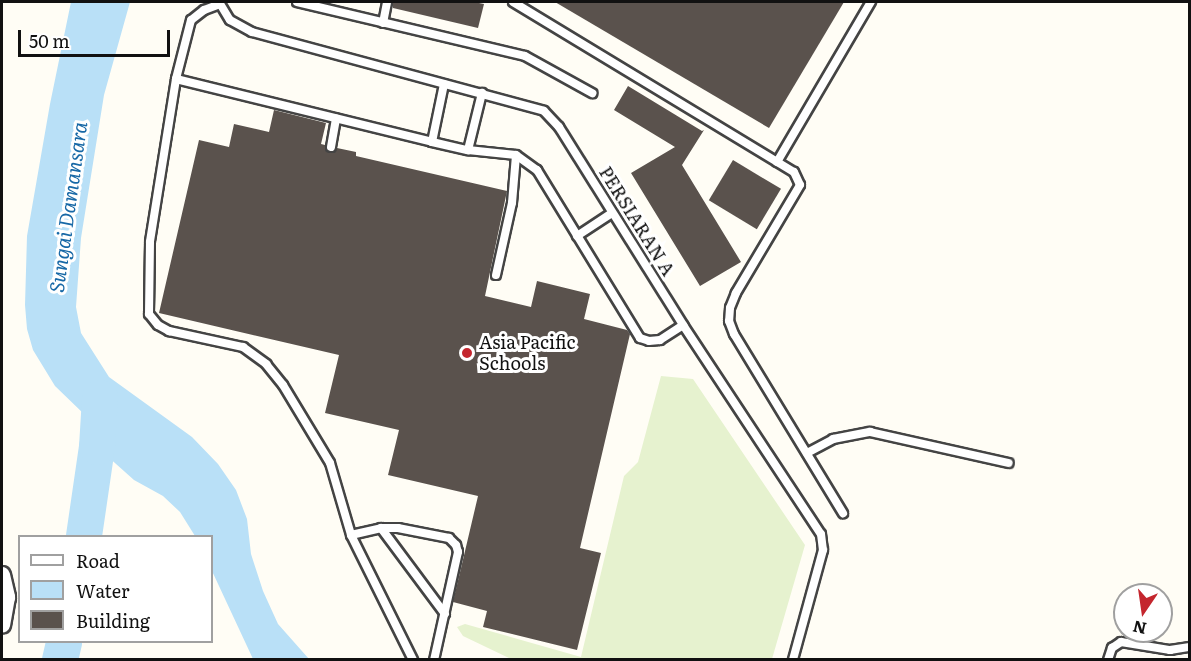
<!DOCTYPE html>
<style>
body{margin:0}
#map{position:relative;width:1191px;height:661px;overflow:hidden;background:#fffdf5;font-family:Literata,serif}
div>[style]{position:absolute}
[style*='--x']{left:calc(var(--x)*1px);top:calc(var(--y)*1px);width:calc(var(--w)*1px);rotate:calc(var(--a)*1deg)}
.pitch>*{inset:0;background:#e6f2cf}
.water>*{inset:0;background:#b9e0f7}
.river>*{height:36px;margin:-18px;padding:0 18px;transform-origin:18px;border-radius:18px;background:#b9e0f7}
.building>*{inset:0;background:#5a524d;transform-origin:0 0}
.roads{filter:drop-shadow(2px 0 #444) drop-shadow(-2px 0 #444) drop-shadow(0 2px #444) drop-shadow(0 -2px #444)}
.lane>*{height:8px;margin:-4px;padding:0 4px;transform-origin:4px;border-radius:4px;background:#fff}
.street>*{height:16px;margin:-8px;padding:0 8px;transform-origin:8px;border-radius:8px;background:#fff}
.dots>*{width:16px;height:16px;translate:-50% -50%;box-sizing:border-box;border:3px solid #fff;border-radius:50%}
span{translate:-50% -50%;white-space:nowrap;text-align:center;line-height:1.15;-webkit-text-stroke:6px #fff;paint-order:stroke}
.street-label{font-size:18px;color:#111}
.poi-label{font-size:18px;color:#111}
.left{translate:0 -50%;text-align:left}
.water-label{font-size:20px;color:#1768a6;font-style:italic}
.frame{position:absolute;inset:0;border:3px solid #111;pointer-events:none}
.legend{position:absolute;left:18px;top:535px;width:195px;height:108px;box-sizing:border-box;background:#fff;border:2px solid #a0a0a0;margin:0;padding:8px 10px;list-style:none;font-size:18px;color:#111}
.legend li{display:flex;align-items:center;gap:12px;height:30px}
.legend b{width:30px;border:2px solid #a0a0a0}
.north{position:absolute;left:1113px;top:583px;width:60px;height:60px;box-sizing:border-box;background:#fff;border:2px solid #a0a0a0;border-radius:50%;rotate:193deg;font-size:16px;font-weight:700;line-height:24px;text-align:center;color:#111}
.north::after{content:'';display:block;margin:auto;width:21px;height:27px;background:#c4262e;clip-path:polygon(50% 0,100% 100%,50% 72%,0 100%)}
.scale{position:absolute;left:18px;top:30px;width:152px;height:27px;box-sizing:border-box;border:3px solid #111;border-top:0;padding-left:8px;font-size:18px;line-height:21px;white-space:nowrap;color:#111;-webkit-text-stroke:4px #fff;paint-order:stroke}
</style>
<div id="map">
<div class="pitch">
<i style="clip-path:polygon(661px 376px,693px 379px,805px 545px,772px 659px,511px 659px,463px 636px,457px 627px,465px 624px,581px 657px,624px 476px,638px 462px)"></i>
</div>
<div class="water">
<i style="clip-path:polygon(71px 2px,130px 2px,104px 95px,81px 238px,76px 307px,81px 333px,109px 377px,192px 437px,218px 464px,236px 490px,247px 519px,251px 554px,263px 591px,278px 624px,309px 659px,253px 659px,212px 571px,212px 536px,195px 536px,180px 512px,163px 496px,134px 480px,97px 447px,85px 415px,55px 386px,33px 350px,27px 329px,25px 305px,27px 236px,50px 104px)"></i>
</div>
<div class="river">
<i style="--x:84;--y:536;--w:90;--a:-81.7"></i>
<i style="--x:97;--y:447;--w:49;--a:-86.5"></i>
<i style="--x:60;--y:660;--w:18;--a:-77"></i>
</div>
<div class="building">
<i style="clip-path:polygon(393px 2px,474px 2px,484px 4px,478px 28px,393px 8px)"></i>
<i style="clip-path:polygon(555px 2px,844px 2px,769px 128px)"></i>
<i style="clip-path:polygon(628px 86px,702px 131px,704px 130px,682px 165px,741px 262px,700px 286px,631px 173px,675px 147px,614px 110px)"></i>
<i style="clip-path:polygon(274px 110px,326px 123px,321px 144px,325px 145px,329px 153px,337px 148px,356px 152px,356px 156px,507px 191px,485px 296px,531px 307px,537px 281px,590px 294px,584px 319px,627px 330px,630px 334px,580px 548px,601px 553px,577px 650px,483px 627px,487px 611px,453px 602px,478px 496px,388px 475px,399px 430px,325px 413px,339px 355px,159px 313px,199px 140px,229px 147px,234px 124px,269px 132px)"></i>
<i style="left:733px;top:160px;width:56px;height:47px;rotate:31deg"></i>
</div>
<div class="roads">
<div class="lane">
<i style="--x:219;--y:2;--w:21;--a:59"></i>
<i style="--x:230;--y:20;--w:25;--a:29"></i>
<i style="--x:252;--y:32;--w:302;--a:15.1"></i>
<i style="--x:544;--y:111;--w:22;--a:47"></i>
<i style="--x:559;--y:127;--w:234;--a:57.9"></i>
<i style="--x:683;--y:325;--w:250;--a:56.6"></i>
<i style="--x:821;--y:534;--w:16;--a:83"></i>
<i style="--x:823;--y:550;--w:114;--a:105.3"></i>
<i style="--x:297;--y:2;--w:234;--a:13.3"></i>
<i style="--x:525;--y:56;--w:77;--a:28.9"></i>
<i style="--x:513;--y:2;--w:328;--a:31.2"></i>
<i style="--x:794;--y:172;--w:14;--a:65"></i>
<i style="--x:800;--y:185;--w:126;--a:120.7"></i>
<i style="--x:736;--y:293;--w:16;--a:112"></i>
<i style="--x:730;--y:308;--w:13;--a:94"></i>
<i style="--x:729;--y:321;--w:14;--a:69"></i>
<i style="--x:734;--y:334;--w:210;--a:58.7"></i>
<i style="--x:220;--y:4;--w:17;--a:159"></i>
<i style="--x:204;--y:10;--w:16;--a:142"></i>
<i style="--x:191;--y:20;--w:61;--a:104.3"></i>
<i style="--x:176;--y:79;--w:165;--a:99.1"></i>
<i style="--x:150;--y:242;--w:72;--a:90.8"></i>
<i style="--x:149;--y:314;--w:14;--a:51"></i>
<i style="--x:158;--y:325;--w:13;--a:29"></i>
<i style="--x:169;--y:331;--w:76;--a:12.2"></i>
<i style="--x:243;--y:347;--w:29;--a:36"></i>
<i style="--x:266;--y:364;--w:27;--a:51"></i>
<i style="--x:283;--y:385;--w:91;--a:58.9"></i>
<i style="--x:330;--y:463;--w:75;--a:73.7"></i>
<i style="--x:351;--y:535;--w:140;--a:63.6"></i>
<i style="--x:383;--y:23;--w:21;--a:-79"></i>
<i style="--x:176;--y:79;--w:264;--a:13.8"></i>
<i style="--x:432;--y:142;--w:37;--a:13"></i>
<i style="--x:468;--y:150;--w:48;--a:5.9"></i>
<i style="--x:516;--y:155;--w:26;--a:36"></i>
<i style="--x:537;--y:170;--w:197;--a:58.5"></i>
<i style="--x:640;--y:338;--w:9;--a:18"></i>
<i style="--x:649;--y:341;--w:11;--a:-5"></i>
<i style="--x:660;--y:340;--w:27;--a:-33"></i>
<i style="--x:432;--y:142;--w:59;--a:-78.3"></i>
<i style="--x:331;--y:147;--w:29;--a:-80"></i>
<i style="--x:468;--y:150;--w:59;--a:-76.2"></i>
<i style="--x:777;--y:162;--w:186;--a:-59.6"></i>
<i style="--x:577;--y:236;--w:42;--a:-33.3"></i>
<i style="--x:496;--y:275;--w:74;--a:-77.5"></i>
<i style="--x:512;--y:203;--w:48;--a:-85.2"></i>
<i style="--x:807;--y:453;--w:30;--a:-28"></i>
<i style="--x:833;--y:439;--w:38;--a:-11"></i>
<i style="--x:870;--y:432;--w:142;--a:12.6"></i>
<i style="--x:381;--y:528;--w:107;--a:53.3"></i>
<i style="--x:351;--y:535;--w:31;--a:-13"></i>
<i style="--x:381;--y:528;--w:17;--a:0"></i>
<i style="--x:398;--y:528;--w:52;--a:11.1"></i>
<i style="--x:449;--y:538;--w:10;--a:45"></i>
<i style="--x:456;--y:545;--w:7;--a:74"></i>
<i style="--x:458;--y:552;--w:111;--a:102.5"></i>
<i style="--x:1108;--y:660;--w:13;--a:-72"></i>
<i style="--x:1112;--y:648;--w:11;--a:-34"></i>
<i style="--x:1121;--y:642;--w:50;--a:9.3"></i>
<i style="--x:1170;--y:650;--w:20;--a:-9"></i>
</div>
<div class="street">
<i style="--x:2;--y:575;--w:23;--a:77"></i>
<i style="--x:7;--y:597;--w:28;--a:100"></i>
</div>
</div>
<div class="dots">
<i style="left:467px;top:353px;background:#c4262e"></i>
</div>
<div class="street-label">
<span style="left:637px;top:221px;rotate:58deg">PERSIARAN A</span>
</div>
<div class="poi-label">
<span class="left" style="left:479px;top:353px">Asia Pacific<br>Schools</span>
</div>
<div class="water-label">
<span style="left:67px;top:207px;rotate:-82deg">Sungai Damansara</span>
</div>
<div class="frame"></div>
<ul class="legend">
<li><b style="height:8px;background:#fff"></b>Road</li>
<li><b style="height:16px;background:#b9e0f7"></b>Water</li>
<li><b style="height:16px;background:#5a524d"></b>Building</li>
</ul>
<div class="north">N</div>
<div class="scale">50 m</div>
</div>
